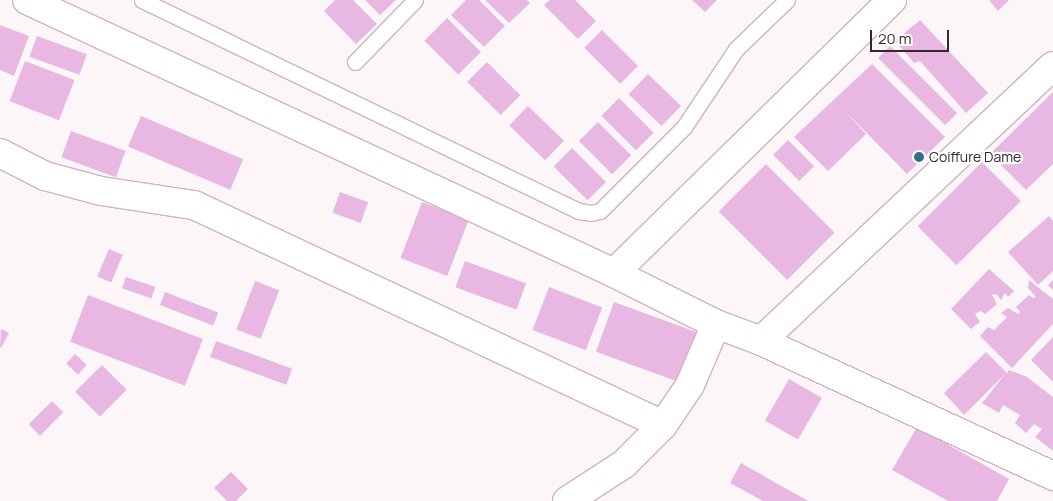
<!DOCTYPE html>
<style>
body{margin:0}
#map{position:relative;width:1053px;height:501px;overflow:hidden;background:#fcf6f8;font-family:Manrope,sans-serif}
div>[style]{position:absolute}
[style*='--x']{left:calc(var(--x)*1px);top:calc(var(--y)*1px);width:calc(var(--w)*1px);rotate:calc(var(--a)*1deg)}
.building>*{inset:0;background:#e8b8e3;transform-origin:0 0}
.roads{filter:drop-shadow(1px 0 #d0b4be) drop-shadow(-1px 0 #d0b4be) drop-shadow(0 1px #d0b4be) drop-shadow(0 -1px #d0b4be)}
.lane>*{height:15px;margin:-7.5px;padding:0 7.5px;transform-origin:7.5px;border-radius:7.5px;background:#fff}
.street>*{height:28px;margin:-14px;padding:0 14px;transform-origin:14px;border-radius:14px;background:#fff}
.dots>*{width:14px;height:14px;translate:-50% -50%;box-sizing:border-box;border:2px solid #fff;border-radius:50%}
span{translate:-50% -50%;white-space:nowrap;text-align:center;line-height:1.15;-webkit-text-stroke:4.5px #fff;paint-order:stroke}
.poi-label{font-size:14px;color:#33282c}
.left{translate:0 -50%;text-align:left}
.scale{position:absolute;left:870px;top:30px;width:79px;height:22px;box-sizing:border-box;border:2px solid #33282c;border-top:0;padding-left:6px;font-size:15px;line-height:18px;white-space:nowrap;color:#33282c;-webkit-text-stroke:4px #fff;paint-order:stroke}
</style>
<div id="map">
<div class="building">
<i style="clip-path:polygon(335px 0,353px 0,377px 24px,356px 44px,324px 11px)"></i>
<i style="clip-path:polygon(365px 0,396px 0,380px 15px)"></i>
<i style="clip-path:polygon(466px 0,479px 0,505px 26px,484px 47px,451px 15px)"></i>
<i style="clip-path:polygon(485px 0,527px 0,530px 3px,509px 23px)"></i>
<i style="clip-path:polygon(550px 0,575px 0,596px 21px,578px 39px,544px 5px)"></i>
<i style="clip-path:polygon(692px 0,717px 0,705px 12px)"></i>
<i style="clip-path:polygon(989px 0,1009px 0,998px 11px)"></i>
<i style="left:447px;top:18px;width:48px;height:32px;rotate:45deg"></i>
<i style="clip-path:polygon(920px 20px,988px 93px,966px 113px,920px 61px,914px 63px,895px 41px)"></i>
<i style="clip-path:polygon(0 25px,29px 36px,14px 76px,0 70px)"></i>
<i style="left:602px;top:30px;width:51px;height:25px;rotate:45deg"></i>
<i style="left:37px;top:36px;width:53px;height:22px;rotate:20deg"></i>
<i style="left:890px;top:46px;width:95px;height:17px;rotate:45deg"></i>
<i style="left:25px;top:61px;width:53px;height:43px;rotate:21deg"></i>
<i style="left:487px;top:62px;width:47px;height:28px;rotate:45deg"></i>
<i style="clip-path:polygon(872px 64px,945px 137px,907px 174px,843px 109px,866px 134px,828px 171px,794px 137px)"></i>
<i style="left:648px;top:74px;width:46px;height:28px;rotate:44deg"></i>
<i style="clip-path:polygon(1053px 92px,1053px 164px,1026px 190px,990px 154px)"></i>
<i style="left:619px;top:98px;width:49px;height:25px;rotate:45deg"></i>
<i style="left:528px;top:106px;width:50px;height:27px;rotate:44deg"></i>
<i style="left:141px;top:116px;width:111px;height:33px;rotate:23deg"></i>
<i style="left:598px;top:122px;width:47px;height:27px;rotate:45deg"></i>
<i style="left:71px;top:131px;width:58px;height:28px;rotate:20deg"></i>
<i style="left:788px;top:140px;width:37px;height:21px;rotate:45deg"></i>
<i style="left:572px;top:148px;width:48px;height:26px;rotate:45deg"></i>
<i style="left:982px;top:162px;width:55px;height:91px;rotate:45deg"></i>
<i style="left:766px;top:164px;width:97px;height:67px;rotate:45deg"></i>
<i style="left:340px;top:192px;width:30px;height:22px;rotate:20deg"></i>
<i style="left:422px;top:202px;width:50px;height:60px;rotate:21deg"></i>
<i style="clip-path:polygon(1049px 216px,1053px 221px,1053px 271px,1038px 285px,1008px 252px)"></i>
<i style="left:109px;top:249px;width:15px;height:30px;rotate:23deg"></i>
<i style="left:465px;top:261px;width:65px;height:28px;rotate:20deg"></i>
<i style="clip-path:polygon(989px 269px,1014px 291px,1008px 297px,1005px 293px,1001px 300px,996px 294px,992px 295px,997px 304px,985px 314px,981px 311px,975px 314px,980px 322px,971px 329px,951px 309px)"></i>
<i style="left:126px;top:277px;width:31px;height:12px;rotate:19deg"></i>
<i style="clip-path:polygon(1029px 280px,1053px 299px,1053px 324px,1012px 368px,980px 336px,988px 327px,994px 330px,1007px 317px,1001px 313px,1008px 308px,1018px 314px,1020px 312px,1016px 307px,1029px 295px,1033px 298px,1036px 297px,1028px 288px)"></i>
<i style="clip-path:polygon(1053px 280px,1053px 290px,1048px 285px)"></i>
<i style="left:255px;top:281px;width:26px;height:52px;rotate:21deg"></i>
<i style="left:549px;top:287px;width:57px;height:46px;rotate:21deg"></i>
<i style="left:165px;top:292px;width:57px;height:14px;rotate:21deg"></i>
<i style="left:88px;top:295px;width:123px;height:50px;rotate:21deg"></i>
<i style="left:614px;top:302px;width:97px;height:53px;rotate:20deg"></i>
<i style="clip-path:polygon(1px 329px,9px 333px,1px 348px,0 348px)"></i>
<i style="clip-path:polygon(1053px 337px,1053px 382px,1031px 360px)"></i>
<i style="left:216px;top:341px;width:81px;height:17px;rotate:20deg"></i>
<i style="clip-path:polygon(986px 352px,1007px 373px,1009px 370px,1027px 377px,1053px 397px,1053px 451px,1035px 437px,1042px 429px,1034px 424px,1026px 433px,1015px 423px,1020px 415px,1003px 405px,999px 413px,982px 403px,1005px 374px,964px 415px,944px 393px)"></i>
<i style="left:75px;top:354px;width:16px;height:13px;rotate:43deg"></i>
<i style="left:102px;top:365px;width:35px;height:38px;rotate:45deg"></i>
<i style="left:789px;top:379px;width:38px;height:48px;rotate:30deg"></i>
<i style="left:52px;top:401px;width:16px;height:33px;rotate:45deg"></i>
<i style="clip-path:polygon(917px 427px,1009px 479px,997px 501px,948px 501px,892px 470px)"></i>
<i style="clip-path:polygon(741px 463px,808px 501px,763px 501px,730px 483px)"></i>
<i style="clip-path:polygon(231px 472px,248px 489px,236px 501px,227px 501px,214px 488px)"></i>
</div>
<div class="roads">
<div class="lane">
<i style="--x:142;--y:0;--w:485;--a:25.8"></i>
<i style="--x:579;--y:211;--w:12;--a:9"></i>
<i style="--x:591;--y:213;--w:9;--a:-13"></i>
<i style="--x:600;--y:211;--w:119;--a:-45"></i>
<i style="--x:684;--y:127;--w:94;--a:-56.3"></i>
<i style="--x:736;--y:49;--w:71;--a:-43.9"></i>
<i style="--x:355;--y:62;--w:86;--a:-45.9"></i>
</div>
<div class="street">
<i style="--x:27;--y:0;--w:647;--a:24.94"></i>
<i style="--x:614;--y:273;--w:114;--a:26.6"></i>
<i style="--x:716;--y:324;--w:48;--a:20.7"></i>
<i style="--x:761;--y:341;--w:322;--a:24.8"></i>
<i style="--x:0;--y:153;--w:51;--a:27.1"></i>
<i style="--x:45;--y:176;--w:58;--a:15"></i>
<i style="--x:101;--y:191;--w:94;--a:8.6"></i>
<i style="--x:194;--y:205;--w:518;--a:25.13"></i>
<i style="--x:614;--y:273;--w:390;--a:-44.5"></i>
<i style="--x:761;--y:341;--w:401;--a:-43.3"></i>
<i style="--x:567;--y:501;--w:68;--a:-33"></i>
<i style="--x:624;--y:464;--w:55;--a:-45"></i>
<i style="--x:663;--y:425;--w:48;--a:-56"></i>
<i style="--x:690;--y:385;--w:66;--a:-66.9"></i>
</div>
</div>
<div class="dots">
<i style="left:919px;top:157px;background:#336c86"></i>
</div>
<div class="poi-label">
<span class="left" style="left:929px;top:157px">Coiffure Dame</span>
</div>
<div class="scale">20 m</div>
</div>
